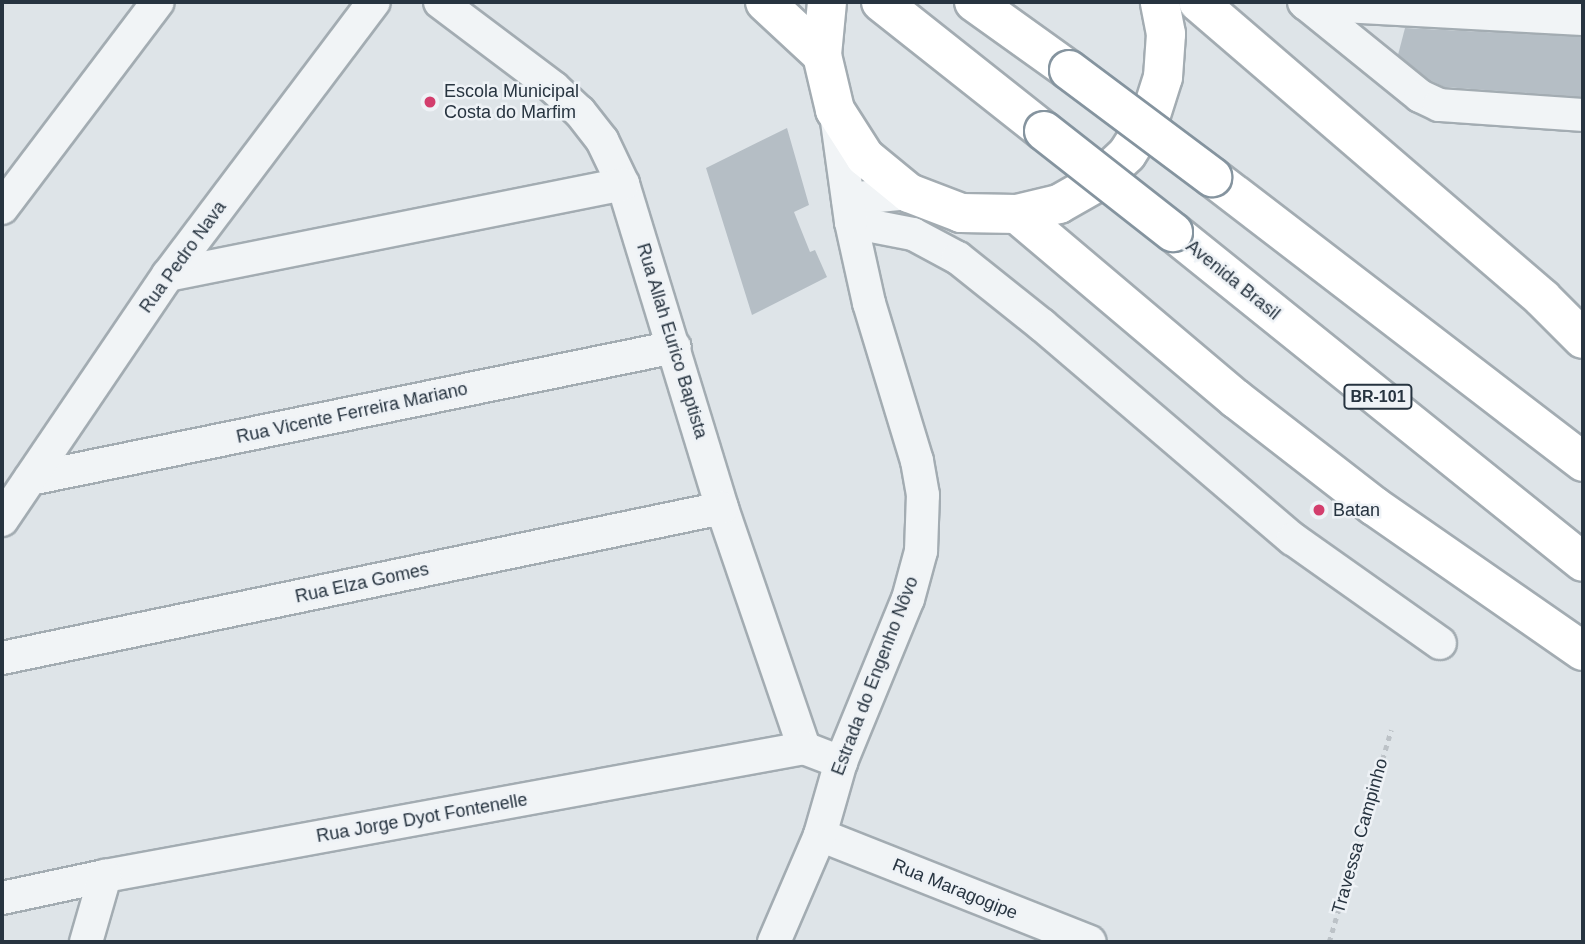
<!DOCTYPE html>
<meta charset="utf-8">
<style>
body{margin:0}
#map{position:relative;width:1585px;height:944px;overflow:hidden;background:#dee4e8;font-family:Helvetica,sans-serif}
div>[style]{position:absolute}
[style*='--x']{left:calc(var(--x)*1px);top:calc(var(--y)*1px);width:calc(var(--w)*1px);rotate:calc(var(--a)*1deg)}
.building>*{inset:0;background:#b5bec5}
.path>*{height:4.5px;margin-top:-2.25px;transform-origin:0;background:repeating-linear-gradient(90deg,#bcc2c7 0 5px,transparent 0 10px)}
.roads{filter:drop-shadow(2px 0 #a3acb2) drop-shadow(-2px 0 #a3acb2) drop-shadow(0 2px #a3acb2) drop-shadow(0 -2px #a3acb2)}
.street>*{height:32px;margin:-16px;padding:0 16px;transform-origin:16px;border-radius:16px;background:#f1f4f6}
.secondary>*{height:38px;margin:-19px;padding:0 19px;transform-origin:19px;border-radius:19px;background:#fff}
.highway>*{height:38px;margin:-19px;padding:0 19px;transform-origin:19px;border-radius:19px;background:#fff}
.bridges{filter:drop-shadow(2px 0 #85949f) drop-shadow(-2px 0 #85949f) drop-shadow(0 2px #85949f) drop-shadow(0 -2px #85949f)}
.highway-bridge>*{height:38px;margin:-19px;padding:0 19px;transform-origin:19px;border-radius:19px;background:#fff}
.dots>*{width:19px;height:19px;translate:-50% -50%;box-sizing:border-box;border:4px solid #eef2f6;border-radius:50%}
span{translate:-50% -50%;white-space:nowrap;text-align:center;line-height:1.15;-webkit-text-stroke:5px #eef2f6;paint-order:stroke}
.shield-label span{padding:2px 5px;background:#eef2f6;border:2px solid;border-radius:5px;-webkit-text-stroke-width:0}
.shield-label{font-size:16px;color:#273440;font-weight:700}
.poi-label{font-size:18px;color:#273440}
.left{translate:0 -50%;text-align:left}
.street-label{font-size:18px;color:#273440}
.frame{position:absolute;inset:0;border:4px solid #273440;pointer-events:none}
</style>
<div id="map">
<div class="building">
<i style="clip-path:polygon(1405px 28px,1583px 37px,1583px 97px,1444px 87px,1430px 80px,1398px 55px)"></i>
<i style="clip-path:polygon(787px 128px,809px 205px,794px 212px,810px 252px,815px 250px,827px 277px,752px 315px,706px 168px)"></i>
</div>
<div class="path">
<i style="--x:1329;--y:942;--w:221;--a:-73.7"></i>
</div>
<div class="roads">
<div class="street">
<i style="--x:440;--y:2;--w:143;--a:37"></i>
<i style="--x:554;--y:88;--w:35;--a:43"></i>
<i style="--x:580;--y:112;--w:36;--a:52"></i>
<i style="--x:602;--y:140;--w:49;--a:64.5"></i>
<i style="--x:623;--y:184;--w:339;--a:73"></i>
<i style="--x:722;--y:508;--w:254;--a:71.1"></i>
<i style="--x:1304;--y:2;--w:149;--a:39"></i>
<i style="--x:1420;--y:96;--w:21;--a:25"></i>
<i style="--x:1439;--y:105;--w:144;--a:4"></i>
<i style="--x:1306;--y:4;--w:277;--a:3.1"></i>
<i style="--x:848;--y:199;--w:61;--a:-5.6"></i>
<i style="--x:2;--y:208;--w:258;--a:-52.9"></i>
<i style="--x:851;--y:222;--w:63;--a:11"></i>
<i style="--x:913;--y:234;--w:51;--a:28.1"></i>
<i style="--x:958;--y:258;--w:107;--a:38.6"></i>
<i style="--x:1042;--y:325;--w:330;--a:40.5"></i>
<i style="--x:1293;--y:539;--w:180;--a:35.3"></i>
<i style="--x:168;--y:275;--w:464;--a:-11.3"></i>
<i style="--x:30;--y:479;--w:658;--a:-11.57"></i>
<i style="--x:2;--y:520;--w:296;--a:-55.9"></i>
<i style="--x:168;--y:275;--w:342;--a:-53"></i>
<i style="--x:2;--y:658;--w:735;--a:-11.77"></i>
<i style="--x:820;--y:835;--w:290;--a:21.6"></i>
<i style="--x:2;--y:898;--w:105;--a:-12.1"></i>
<i style="--x:105;--y:876;--w:711;--a:-10.38"></i>
<i style="--x:804;--y:748;--w:40;--a:21"></i>
<i style="--x:86;--y:942;--w:69;--a:-73.9"></i>
<i style="--x:774;--y:942;--w:116;--a:-66.7"></i>
<i style="--x:820;--y:835;--w:76;--a:-74"></i>
<i style="--x:841;--y:762;--w:176;--a:-67.7"></i>
<i style="--x:908;--y:599;--w:50;--a:-74.8"></i>
<i style="--x:921;--y:551;--w:56;--a:-88"></i>
<i style="--x:923;--y:495;--w:35;--a:-100"></i>
<i style="--x:917;--y:461;--w:165;--a:-106.9"></i>
<i style="--x:869;--y:303;--w:83;--a:-102.5"></i>
<i style="--x:851;--y:222;--w:109;--a:-97.9"></i>
</div>
<div class="secondary">
<i style="--x:827;--y:2;--w:53;--a:95.4"></i>
<i style="--x:822;--y:55;--w:57;--a:76.7"></i>
<i style="--x:835;--y:110;--w:56;--a:57.4"></i>
<i style="--x:865;--y:157;--w:57;--a:39.3"></i>
<i style="--x:909;--y:193;--w:56;--a:21"></i>
<i style="--x:961;--y:213;--w:56;--a:1"></i>
<i style="--x:1017;--y:214;--w:43;--a:-13.4"></i>
<i style="--x:1059;--y:204;--w:43;--a:-29.6"></i>
<i style="--x:1096;--y:183;--w:42;--a:-43.1"></i>
<i style="--x:1127;--y:154;--w:43;--a:-57.4"></i>
<i style="--x:1150;--y:118;--w:43;--a:-72.4"></i>
<i style="--x:1163;--y:77;--w:43;--a:-86"></i>
<i style="--x:1166;--y:34;--w:33;--a:-101"></i>
</div>
<div class="highway">
<i style="--x:765;--y:2;--w:78;--a:42.9"></i>
<i style="--x:881;--y:2;--w:208;--a:38.4"></i>
<i style="--x:974;--y:2;--w:117;--a:35.6"></i>
<i style="--x:1198;--y:2;--w:454;--a:40.7"></i>
<i style="--x:1542;--y:298;--w:58;--a:45"></i>
<i style="--x:1212;--y:177;--w:468;--a:37.5"></i>
<i style="--x:1017;--y:214;--w:287;--a:40.2"></i>
<i style="--x:1236;--y:399;--w:175;--a:37.8"></i>
<i style="--x:1374;--y:506;--w:254;--a:34.8"></i>
<i style="--x:1173;--y:232;--w:526;--a:38.83"></i>
</div>
</div>
<div class="bridges">
<div class="highway-bridge">
<i style="--x:1069;--y:70;--w:179;--a:36.8"></i>
<i style="--x:1044;--y:131;--w:164;--a:38.1"></i>
</div>
</div>
<div class="dots">
<i style="left:430px;top:102px;background:#d33e6d"></i>
<i style="left:1319px;top:510px;background:#d33e6d"></i>
</div>
<div class="shield-label">
<span style="left:1378px;top:397px">BR-101</span>
</div>
<div class="poi-label">
<span class="left" style="left:444px;top:102px">Escola Municipal<br>Costa do Marfim</span>
<span class="left" style="left:1333px;top:510px">Batan</span>
</div>
<div class="street-label">
<span style="left:183px;top:257px;rotate:-54deg">Rua Pedro Nava</span>
<span style="left:1233px;top:280px;rotate:39deg">Avenida Brasil</span>
<span style="left:672px;top:341px;rotate:73deg">Rua Allah Eurico Baptista</span>
<span style="left:352px;top:413px;rotate:-12deg">Rua Vicente Ferreira Mariano</span>
<span style="left:362px;top:583px;rotate:-12deg">Rua Elza Gomes</span>
<span style="left:875px;top:676px;rotate:-69deg">Estrada do Engenho Nôvo</span>
<span style="left:422px;top:818px;rotate:-10deg">Rua Jorge Dyot Fontenelle</span>
<span style="left:1360px;top:836px;rotate:-74deg">Travessa Campinho</span>
<span style="left:955px;top:889px;rotate:22deg">Rua Maragogipe</span>
</div>
<div class="frame"></div>
</div>
